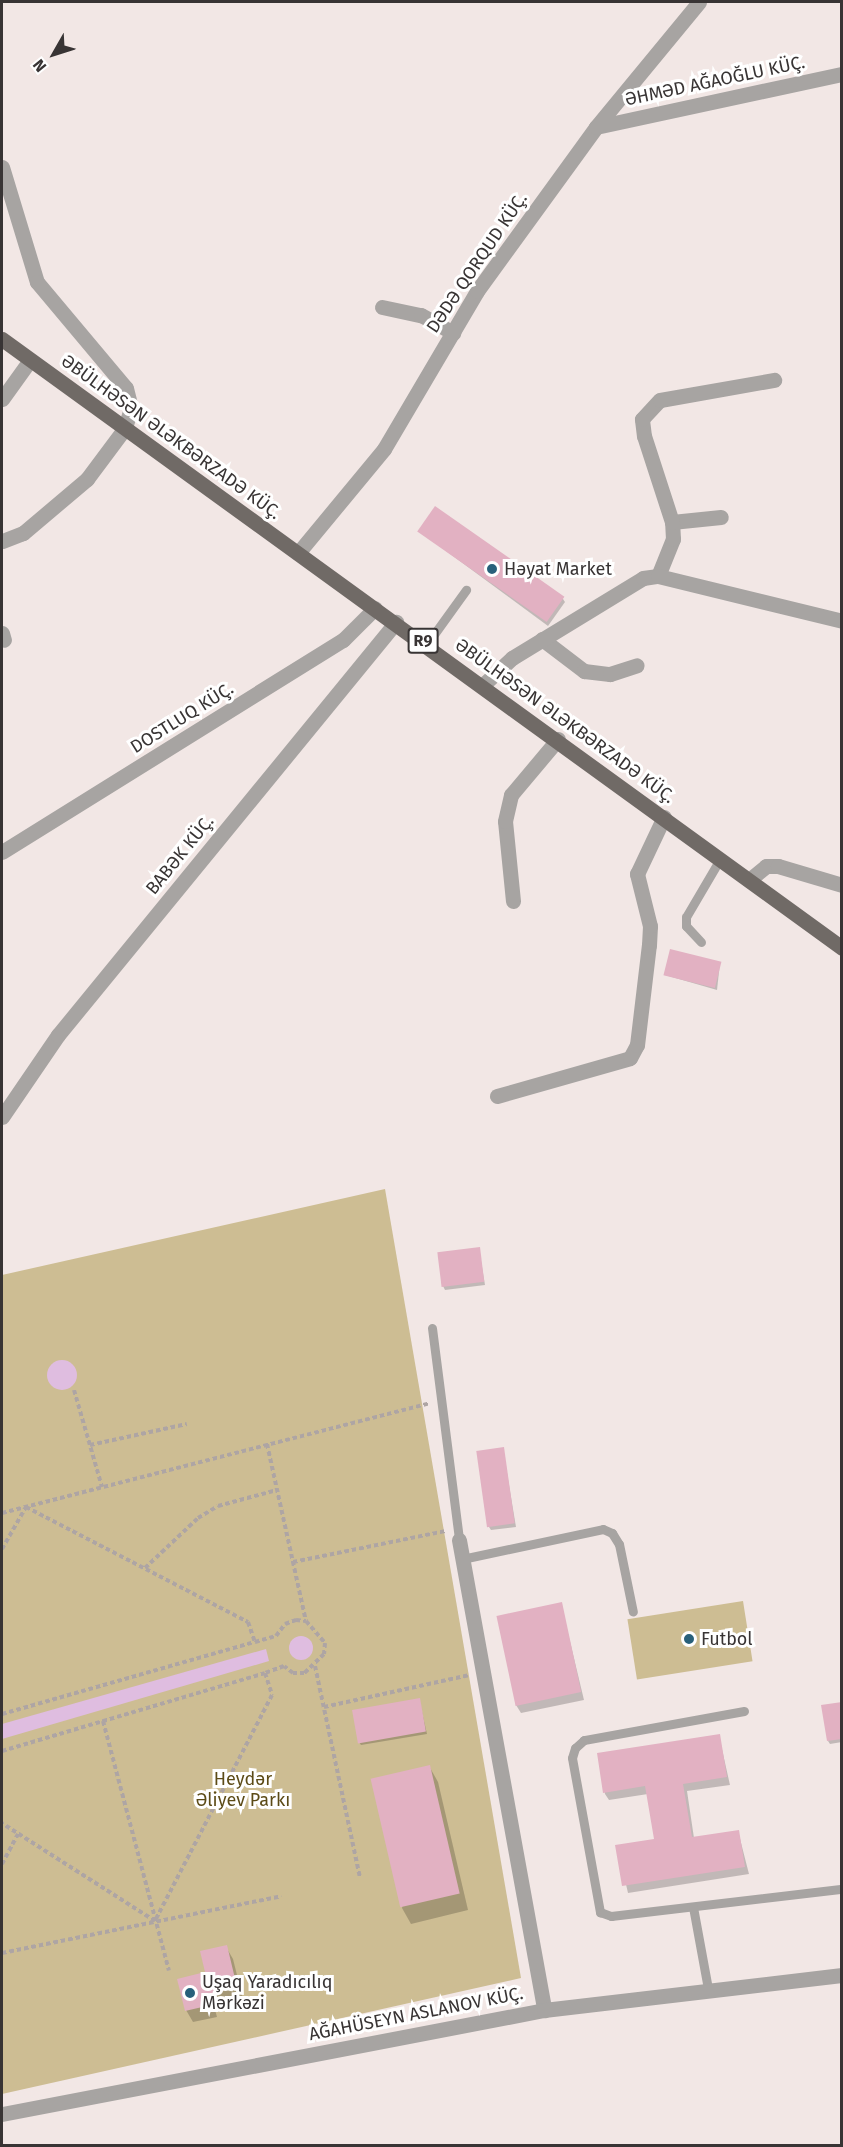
<!DOCTYPE html>
<meta charset="utf-8">
<style>
body{margin:0}
#map{position:relative;width:843px;height:2147px;overflow:hidden;background:#f2e7e5;font-family:"Fira Sans",sans-serif}
div>[style]{position:absolute}
[style*='--x']{left:calc(var(--x)*1px);top:calc(var(--y)*1px);width:calc(var(--w)*1px);rotate:calc(var(--a)*1deg)}
.green>*{inset:0;background:#cdbd93;transform-origin:0 0}
.water>*{inset:0;background:#dfbde0}
.round{border-radius:50%}
.shadow>*{inset:0;background:#0003}
.building>*{inset:0;background:#e2b1c2;transform-origin:0 0}
.path>*{height:4px;margin-top:-2px;transform-origin:0;background:repeating-linear-gradient(90deg,#aea5a4 0 4.5px,transparent 0 7.5px)}
.service>*{height:9px;margin:-4.5px;padding:0 4.5px;transform-origin:4.5px;border-radius:4.5px;background:#a7a4a2}
.minor>*{height:15px;margin:-7.5px;padding:0 7.5px;transform-origin:7.5px;border-radius:7.5px;background:#a7a4a2}
.tertiary>*{height:15px;margin:-7.5px;padding:0 7.5px;transform-origin:7.5px;border-radius:7.5px;background:#a7a4a2}
.primary>*{height:15px;margin:-7.5px;padding:0 7.5px;transform-origin:7.5px;border-radius:7.5px;background:#706a66}
.dots>*{width:16px;height:16px;translate:-50% -50%;box-sizing:border-box;border:3px solid #fff;border-radius:50%}
span{translate:-50% -50%;white-space:nowrap;text-align:center;line-height:1.15;-webkit-text-stroke:6px #fff;paint-order:stroke}
.shield-label span{padding:2px 4px;background:#fff;border:2px solid;border-radius:4px;-webkit-text-stroke-width:0}
.shield-label{font-size:16px;color:#383434;font-weight:700}
.street-label{font-size:18px;color:#383434}
.poi-label{font-size:18px;color:#383434}
.left{translate:0 -50%;text-align:left}
.park-label{font-size:18px;color:#5c4b17}
.frame{position:absolute;inset:0;border:3px solid #383434;pointer-events:none}
.north{position:absolute;left:24px;top:24px;width:60px;height:60px;-webkit-text-stroke:4px #fff;paint-order:stroke;rotate:231deg;font-size:16px;font-weight:700;line-height:24px;text-align:center;color:#383434}
.north::after{content:'';display:block;margin:auto;width:21px;height:27px;background:#383434;clip-path:polygon(50% 0,100% 100%,50% 72%,0 100%)}
</style>
<div id="map">
<div class="green">
<i style="clip-path:polygon(385px 1189px,521px 1978px,2px 2094px,2px 1275px)"></i>
<i style="left:743px;top:1601px;width:61px;height:117px;rotate:81deg"></i>
</div>
<div class="water">
<i class="round" style="left:47px;top:1360px;width:30px;height:30px"></i>
<i class="round" style="left:289px;top:1636px;width:24px;height:24px"></i>
<i style="clip-path:polygon(266px 1649px,269px 1661px,2px 1739px,2px 1724px)"></i>
</div>
<div class="shadow">
<i style="clip-path:polygon(419px 531px,563px 599px,565px 602px,548px 626px)"></i>
<i style="clip-path:polygon(720px 963px,717px 990px,665px 975px)"></i>
<i style="clip-path:polygon(479px 1249px,485px 1285px,445px 1290px,443px 1286px)"></i>
<i style="clip-path:polygon(503px 1449px,516px 1527px,491px 1530px,489px 1527px)"></i>
<i style="clip-path:polygon(561px 1604px,584px 1700px,521px 1713px,516px 1705px)"></i>
<i style="clip-path:polygon(419px 1699px,427px 1734px,361px 1745px,359px 1742px)"></i>
<i style="clip-path:polygon(842px 1703px,842px 1742px,830px 1744px,828px 1741px)"></i>
<i style="clip-path:polygon(719px 1736px,730px 1785px,687px 1791px,694px 1838px,738px 1831px,749px 1874px,628px 1893px,617px 1846px,655px 1840px,648px 1794px,609px 1800px,605px 1794px,652px 1784px,605px 1794px,598px 1755px)"></i>
<i style="clip-path:polygon(429px 1766px,438px 1782px,468px 1910px,411px 1924px,402px 1908px)"></i>
<i style="clip-path:polygon(226px 1947px,233px 1959px,243px 1999px,214px 2006px,217px 2017px,193px 2022px,186px 2010px)"></i>
</div>
<div class="building">
<i style="left:435px;top:506px;width:158px;height:31px;rotate:35deg"></i>
<i style="left:670px;top:949px;width:53px;height:27px;rotate:14deg"></i>
<i style="left:480px;top:1247px;width:35px;height:43px;rotate:83deg"></i>
<i style="left:504px;top:1447px;width:77px;height:28px;rotate:82deg"></i>
<i style="left:562px;top:1602px;width:92px;height:67px;rotate:78deg"></i>
<i style="left:420px;top:1698px;width:34px;height:69px;rotate:80deg"></i>
<i style="clip-path:polygon(842px 1702px,842px 1739px,827px 1741px,821px 1705px)"></i>
<i style="clip-path:polygon(720px 1734px,727px 1777px,683px 1784px,692px 1837px,739px 1830px,745px 1867px,622px 1886px,615px 1845px,654px 1839px,645px 1786px,603px 1793px,597px 1753px)"></i>
<i style="left:430px;top:1765px;width:132px;height:61px;rotate:77deg"></i>
<i style="clip-path:polygon(227px 1945px,237px 1987px,208px 1994px,211px 2005px,185px 2011px,177px 1979px,205px 1972px,200px 1951px)"></i>
</div>
<div class="path">
<i style="--x:74;--y:1390;--w:101;--a:73.9"></i>
<i style="--x:267;--y:1444;--w:181;--a:77.6"></i>
<i style="--x:90;--y:1445;--w:99;--a:-12.2"></i>
<i style="--x:2;--y:1513;--w:441;--a:-14.4"></i>
<i style="--x:2;--y:1549;--w:48;--a:-60.3"></i>
<i style="--x:26;--y:1507;--w:250;--a:27.4"></i>
<i style="--x:248;--y:1622;--w:21;--a:71"></i>
<i style="--x:255;--y:1642;--w:22;--a:-16"></i>
<i style="--x:276;--y:1636;--w:15;--a:-53"></i>
<i style="--x:285;--y:1624;--w:12;--a:-20"></i>
<i style="--x:296;--y:1620;--w:10;--a:6"></i>
<i style="--x:306;--y:1621;--w:29;--a:49"></i>
<i style="--x:325;--y:1643;--w:11;--a:95"></i>
<i style="--x:324;--y:1654;--w:28;--a:136"></i>
<i style="--x:304;--y:1673;--w:11;--a:180"></i>
<i style="--x:293;--y:1673;--w:11;--a:-142"></i>
<i style="--x:284;--y:1666;--w:20;--a:160"></i>
<i style="--x:265;--y:1673;--w:23;--a:72"></i>
<i style="--x:272;--y:1695;--w:254;--a:117.4"></i>
<i style="--x:155;--y:1921;--w:182;--a:-147.4"></i>
<i style="--x:293;--y:1562;--w:155;--a:-11.5"></i>
<i style="--x:145;--y:1568;--w:73;--a:-43.3"></i>
<i style="--x:198;--y:1518;--w:23;--a:-31"></i>
<i style="--x:218;--y:1506;--w:61;--a:-15.2"></i>
<i style="--x:315;--y:1666;--w:217;--a:78"></i>
<i style="--x:324;--y:1707;--w:149;--a:-12.4"></i>
<i style="--x:2;--y:1714;--w:263;--a:-15.9"></i>
<i style="--x:103;--y:1721;--w:258;--a:75.2"></i>
<i style="--x:2;--y:1751;--w:274;--a:-16.5"></i>
<i style="--x:2;--y:1864;--w:34;--a:-62"></i>
<i style="--x:2;--y:1953;--w:285;--a:-11.5"></i>
</div>
<div class="service">
<i style="--x:427;--y:644;--w:67;--a:-54.2"></i>
<i style="--x:701;--y:942;--w:22;--a:-133"></i>
<i style="--x:686;--y:926;--w:9;--a:-90"></i>
<i style="--x:686;--y:917;--w:67;--a:-59.6"></i>
<i style="--x:432;--y:1328;--w:214;--a:82.7"></i>
<i style="--x:462;--y:1559;--w:144;--a:-12"></i>
<i style="--x:603;--y:1529;--w:10;--a:24"></i>
<i style="--x:612;--y:1533;--w:13;--a:58"></i>
<i style="--x:619;--y:1544;--w:69;--a:78.4"></i>
<i style="--x:744;--y:1711;--w:163;--a:169.7"></i>
<i style="--x:584;--y:1740;--w:12;--a:138"></i>
<i style="--x:575;--y:1748;--w:10;--a:107"></i>
<i style="--x:572;--y:1758;--w:157;--a:79.7"></i>
<i style="--x:600;--y:1912;--w:12;--a:20"></i>
<i style="--x:611;--y:1916;--w:233;--a:-6.7"></i>
<i style="--x:693;--y:1907;--w:83;--a:79.6"></i>
</div>
<div class="minor">
<i style="--x:596;--y:127;--w:252;--a:-12.2"></i>
<i style="--x:2;--y:167;--w:120;--a:73.1"></i>
<i style="--x:37;--y:282;--w:138;--a:50"></i>
<i style="--x:126;--y:388;--w:21;--a:76"></i>
<i style="--x:131;--y:408;--w:21;--a:107"></i>
<i style="--x:125;--y:428;--w:64;--a:126.7"></i>
<i style="--x:87;--y:479;--w:84;--a:139.8"></i>
<i style="--x:23;--y:533;--w:22;--a:159"></i>
<i style="--x:382;--y:307;--w:40;--a:12"></i>
<i style="--x:421;--y:315;--w:37;--a:29"></i>
<i style="--x:2;--y:399;--w:48;--a:-54.3"></i>
<i style="--x:672;--y:522;--w:49;--a:-5.8"></i>
<i style="--x:298;--y:553;--w:135;--a:-50.4"></i>
<i style="--x:384;--y:449;--w:183;--a:-59.5"></i>
<i style="--x:477;--y:291;--w:203;--a:-54"></i>
<i style="--x:596;--y:127;--w:162;--a:-50.5"></i>
<i style="--x:658;--y:576;--w:40;--a:-68"></i>
<i style="--x:673;--y:539;--w:17;--a:-93"></i>
<i style="--x:672;--y:522;--w:90;--a:-108"></i>
<i style="--x:644;--y:436;--w:17;--a:-97"></i>
<i style="--x:642;--y:419;--w:26;--a:-47"></i>
<i style="--x:660;--y:400;--w:116;--a:-10"></i>
<i style="--x:2;--y:633;--w:7;--a:74"></i>
<i style="--x:542;--y:639;--w:53;--a:37.3"></i>
<i style="--x:584;--y:671;--w:26;--a:7"></i>
<i style="--x:610;--y:674;--w:28;--a:-18"></i>
<i style="--x:483;--y:685;--w:40;--a:-43"></i>
<i style="--x:512;--y:658;--w:153;--a:-31.4"></i>
<i style="--x:643;--y:578;--w:15;--a:-8"></i>
<i style="--x:658;--y:576;--w:189;--a:13.7"></i>
<i style="--x:2;--y:852;--w:402;--a:-31.9"></i>
<i style="--x:343;--y:640;--w:45;--a:-45"></i>
<i style="--x:749;--y:880;--w:22;--a:-39"></i>
<i style="--x:766;--y:866;--w:12;--a:0"></i>
<i style="--x:778;--y:866;--w:67;--a:16.5"></i>
<i style="--x:513;--y:901;--w:80;--a:-95.7"></i>
<i style="--x:505;--y:821;--w:27;--a:-77"></i>
<i style="--x:511;--y:795;--w:73;--a:-50"></i>
<i style="--x:497;--y:1096;--w:138;--a:-15.9"></i>
<i style="--x:630;--y:1058;--w:15;--a:-62"></i>
<i style="--x:637;--y:1045;--w:101;--a:-83.2"></i>
<i style="--x:649;--y:945;--w:19;--a:-87"></i>
<i style="--x:650;--y:926;--w:54;--a:-104"></i>
<i style="--x:637;--y:874;--w:63;--a:-64.7"></i>
<i style="--x:2;--y:1117;--w:99;--a:-55.7"></i>
<i style="--x:58;--y:1035;--w:534;--a:-50.7"></i>
<i style="--x:459;--y:1540;--w:478;--a:79.7"></i>
</div>
<div class="tertiary">
<i style="--x:2;--y:2114;--w:552;--a:-10.86"></i>
<i style="--x:544;--y:2010;--w:300;--a:-6.7"></i>
</div>
<div class="primary">
<i style="--x:2;--y:339;--w:1038;--a:35.94"></i>
</div>
<div class="dots">
<i style="left:492px;top:569px;background:#28607a"></i>
<i style="left:689px;top:1639px;background:#28607a"></i>
<i style="left:190px;top:1993px;background:#28607a"></i>
</div>
<div class="shield-label">
<span style="left:423px;top:641px">R9</span>
</div>
<div class="street-label">
<span style="left:715px;top:81px;rotate:-12deg">ƏHMƏD AĞAOĞLU KÜÇ.</span>
<span style="left:477px;top:263px;rotate:-56deg">DƏDƏ QORQUD KÜÇ.</span>
<span style="left:171px;top:437px;rotate:36deg">ƏBÜLHƏSƏN ƏLƏKBƏRZADƏ KÜÇ.</span>
<span style="left:182px;top:718px;rotate:-32deg">DOSTLUQ KÜÇ.</span>
<span style="left:565px;top:721px;rotate:36deg">ƏBÜLHƏSƏN ƏLƏKBƏRZADƏ KÜÇ.</span>
<span style="left:180px;top:855px;rotate:-51deg">BABƏK KÜÇ.</span>
<span style="left:416px;top:2014px;rotate:-11deg">AĞAHÜSEYN ASLANOV KÜÇ.</span>
</div>
<div class="poi-label">
<span class="left" style="left:504px;top:569px">Həyat Market</span>
<span class="left" style="left:701px;top:1639px">Futbol</span>
<span class="left" style="left:202px;top:1993px">Uşaq Yaradıcılıq<br>Mərkəzi</span>
</div>
<div class="park-label">
<span style="left:243px;top:1790px">Heydər<br>Əliyev Parkı</span>
</div>
<div class="frame"></div>
<div class="north">N</div>
</div>
